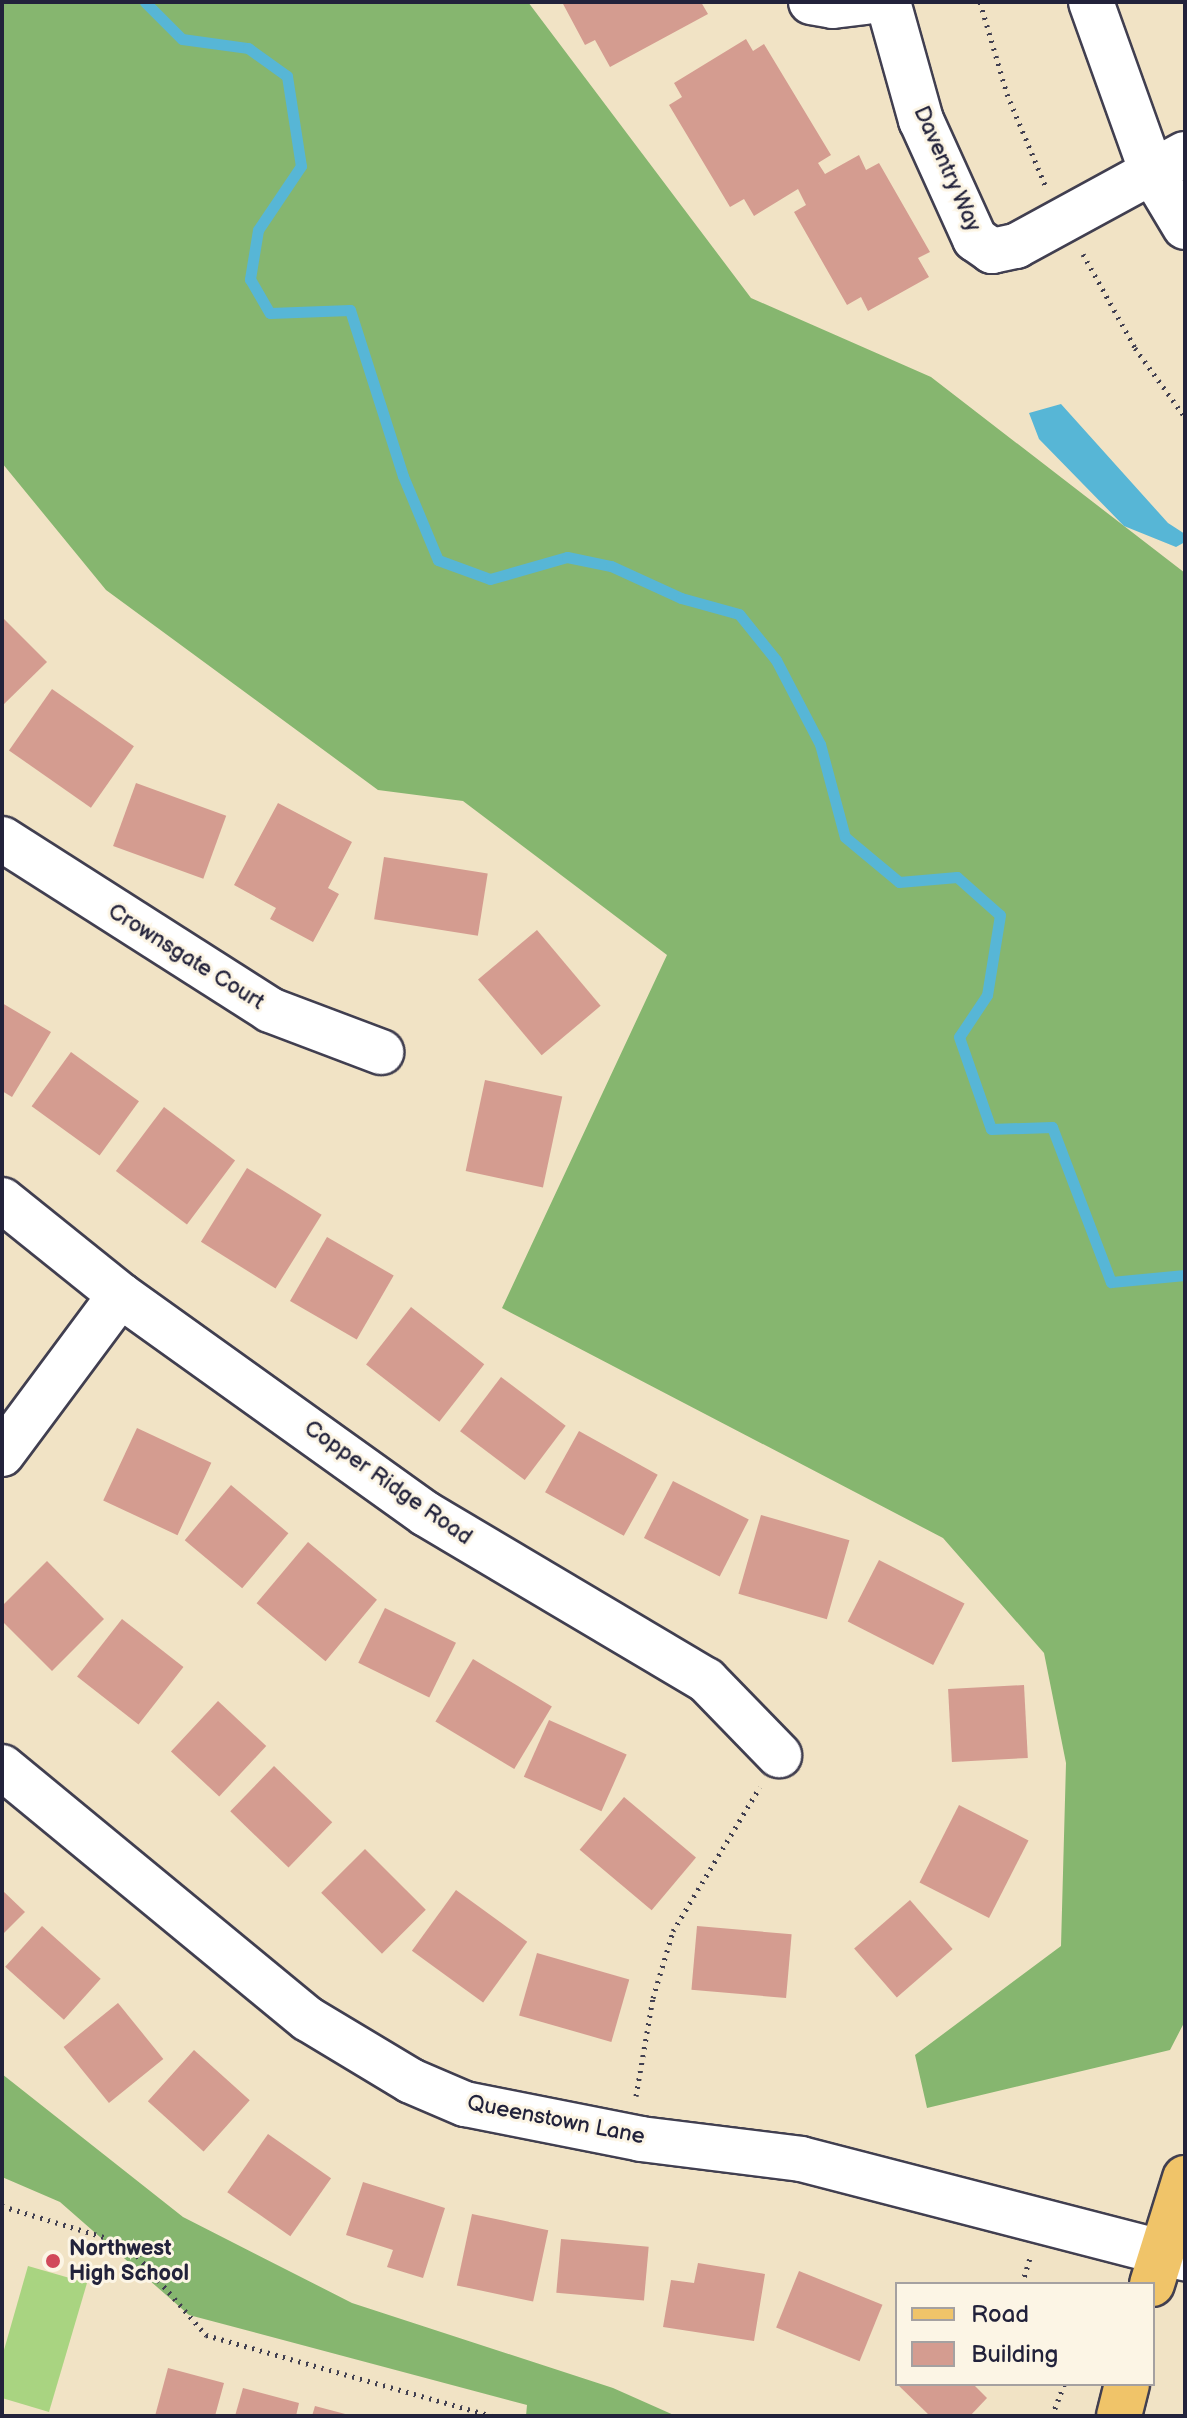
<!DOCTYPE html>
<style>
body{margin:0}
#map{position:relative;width:1187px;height:2418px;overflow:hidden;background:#f1e3c5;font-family:"Balsamiq Sans",sans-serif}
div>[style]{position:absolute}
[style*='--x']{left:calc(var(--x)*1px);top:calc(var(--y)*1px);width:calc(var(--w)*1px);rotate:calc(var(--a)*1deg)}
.green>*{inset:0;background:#a9d481}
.forest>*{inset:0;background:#86b66f}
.water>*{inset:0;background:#57b6d6}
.stream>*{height:11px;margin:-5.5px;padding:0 5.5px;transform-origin:5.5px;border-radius:5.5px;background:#57b6d6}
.building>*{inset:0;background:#d49c90;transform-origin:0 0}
.path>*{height:5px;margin-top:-2.5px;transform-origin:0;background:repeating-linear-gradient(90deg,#413f50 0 2px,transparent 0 8px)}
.roads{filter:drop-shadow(2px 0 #413f50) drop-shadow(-2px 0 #413f50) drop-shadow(0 2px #413f50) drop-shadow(0 -2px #413f50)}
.minor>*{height:44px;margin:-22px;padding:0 22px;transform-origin:22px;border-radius:22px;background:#fff}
.major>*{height:44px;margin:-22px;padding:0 22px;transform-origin:22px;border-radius:22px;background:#f0c469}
.dots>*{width:22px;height:22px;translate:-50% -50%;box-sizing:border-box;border:4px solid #fcf5e5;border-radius:50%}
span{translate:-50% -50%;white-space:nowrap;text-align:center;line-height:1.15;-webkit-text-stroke:6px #fcf5e5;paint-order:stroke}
.street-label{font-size:22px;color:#22223b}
.poi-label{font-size:22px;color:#22223b;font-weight:700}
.left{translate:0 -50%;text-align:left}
.frame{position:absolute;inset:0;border:4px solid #22223b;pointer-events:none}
.legend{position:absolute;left:895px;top:2282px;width:260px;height:104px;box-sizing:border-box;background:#fcf5e5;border:2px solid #a5a1a1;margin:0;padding:10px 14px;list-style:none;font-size:24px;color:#22223b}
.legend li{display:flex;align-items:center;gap:16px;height:40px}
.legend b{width:40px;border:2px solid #a5a1a1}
</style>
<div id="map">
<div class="green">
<i style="clip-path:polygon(28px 2266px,87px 2283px,49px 2412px,2px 2398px,2px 2357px)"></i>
</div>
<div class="forest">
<i style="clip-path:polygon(2px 2px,528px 2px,751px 298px,931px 377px,1185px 573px,1185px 2021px,1170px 2050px,927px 2108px,915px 2055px,1061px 1946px,1066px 1763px,1044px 1653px,943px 1538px,502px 1308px,667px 955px,463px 801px,378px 790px,106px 590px,2px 463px)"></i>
<i style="clip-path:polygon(2px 2074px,183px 2217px,352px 2303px,613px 2388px,676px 2416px,526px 2416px,527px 2405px,189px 2315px,60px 2202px,2px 2177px)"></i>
</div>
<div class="water">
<i style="clip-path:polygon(1061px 404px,1168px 523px,1185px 534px,1185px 542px,1176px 547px,1124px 526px,1039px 439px,1029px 413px)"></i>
</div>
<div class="stream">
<i style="--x:145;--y:2;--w:52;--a:45"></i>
<i style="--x:182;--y:39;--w:67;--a:7.8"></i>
<i style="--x:248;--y:48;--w:48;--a:35.7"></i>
<i style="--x:287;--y:76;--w:91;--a:81.2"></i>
<i style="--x:301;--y:166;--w:77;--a:123.9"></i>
<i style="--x:258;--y:230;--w:50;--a:99.3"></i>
<i style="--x:250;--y:279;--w:39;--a:60"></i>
<i style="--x:270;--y:313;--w:80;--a:-2.1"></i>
<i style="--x:350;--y:310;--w:174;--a:72.3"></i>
<i style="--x:403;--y:476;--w:91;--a:67.4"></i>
<i style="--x:438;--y:560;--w:55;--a:20.1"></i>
<i style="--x:490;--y:579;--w:80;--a:-15.9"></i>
<i style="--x:567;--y:557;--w:45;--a:11.6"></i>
<i style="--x:611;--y:566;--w:77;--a:24.6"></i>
<i style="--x:681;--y:598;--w:60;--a:15.4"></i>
<i style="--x:739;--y:614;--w:59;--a:51.2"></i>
<i style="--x:776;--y:660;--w:95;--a:62.4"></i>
<i style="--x:820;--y:744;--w:96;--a:75"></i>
<i style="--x:845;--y:837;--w:70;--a:39.8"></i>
<i style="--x:899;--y:882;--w:58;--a:-4.9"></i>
<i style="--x:957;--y:877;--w:57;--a:41.5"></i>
<i style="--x:1000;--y:915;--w:81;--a:99.2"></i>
<i style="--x:987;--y:995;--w:50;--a:123.7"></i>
<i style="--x:959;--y:1037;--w:97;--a:70.8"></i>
<i style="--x:991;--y:1129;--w:61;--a:-1.9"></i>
<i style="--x:1052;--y:1127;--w:166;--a:69.2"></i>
<i style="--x:1111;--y:1282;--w:74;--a:-5.4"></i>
</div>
<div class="building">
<i style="clip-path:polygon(562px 2px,701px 2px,708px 14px,610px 67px,595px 40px,585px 45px)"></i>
<i style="clip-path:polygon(746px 39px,753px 51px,764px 44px,831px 155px,818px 163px,825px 174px,859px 155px,866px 170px,879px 163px,930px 252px,918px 258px,929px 277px,868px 311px,861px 297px,847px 305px,794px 212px,806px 205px,798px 189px,754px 216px,744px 199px,730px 207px,669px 105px,682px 97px,674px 83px)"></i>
<i style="clip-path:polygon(2px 617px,47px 662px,2px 706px)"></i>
<i style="left:52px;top:689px;width:100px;height:75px;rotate:35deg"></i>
<i style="left:136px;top:783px;width:96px;height:67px;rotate:20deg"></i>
<i style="clip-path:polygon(278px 803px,352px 842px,328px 888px,339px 894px,313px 942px,270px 919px,276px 908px,234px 885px)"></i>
<i style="left:384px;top:857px;width:105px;height:63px;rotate:9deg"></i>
<i style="left:537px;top:930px;width:99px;height:77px;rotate:50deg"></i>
<i style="clip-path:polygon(2px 1003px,51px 1032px,12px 1097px,2px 1091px)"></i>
<i style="left:71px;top:1052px;width:84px;height:67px;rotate:36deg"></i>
<i style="left:485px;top:1080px;width:79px;height:93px;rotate:12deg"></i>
<i style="left:164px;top:1107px;width:89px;height:80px;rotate:37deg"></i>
<i style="left:247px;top:1168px;width:88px;height:87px;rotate:32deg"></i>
<i style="left:327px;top:1237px;width:77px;height:74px;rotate:30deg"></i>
<i style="left:411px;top:1307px;width:93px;height:73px;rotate:38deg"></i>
<i style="left:501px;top:1377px;width:81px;height:68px;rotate:37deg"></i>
<i style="left:137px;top:1428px;width:82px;height:80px;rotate:25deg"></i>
<i style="left:579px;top:1431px;width:90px;height:70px;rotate:29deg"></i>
<i style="left:673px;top:1481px;width:85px;height:64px;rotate:27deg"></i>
<i style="left:231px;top:1485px;width:75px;height:72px;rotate:40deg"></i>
<i style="left:761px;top:1515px;width:92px;height:82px;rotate:16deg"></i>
<i style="left:308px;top:1542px;width:90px;height:80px;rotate:40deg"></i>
<i style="left:879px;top:1560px;width:96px;height:69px;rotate:27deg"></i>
<i style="clip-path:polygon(47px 1561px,104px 1619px,52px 1671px,2px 1621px,2px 1606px)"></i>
<i style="left:385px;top:1608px;width:79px;height:61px;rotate:26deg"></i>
<i style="left:122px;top:1619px;width:78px;height:73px;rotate:38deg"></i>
<i style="left:473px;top:1659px;width:92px;height:73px;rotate:31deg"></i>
<i style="left:1024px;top:1685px;width:73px;height:76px;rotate:87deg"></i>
<i style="left:218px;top:1701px;width:66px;height:69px;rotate:43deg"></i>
<i style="left:549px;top:1720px;width:85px;height:62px;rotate:24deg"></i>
<i style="left:274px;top:1766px;width:81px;height:63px;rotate:44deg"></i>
<i style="left:624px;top:1797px;width:94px;height:69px;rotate:40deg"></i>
<i style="left:959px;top:1805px;width:78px;height:87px;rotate:27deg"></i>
<i style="left:365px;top:1849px;width:86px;height:62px;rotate:45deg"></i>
<i style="clip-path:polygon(2px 1890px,25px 1912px,2px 1935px)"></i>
<i style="left:456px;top:1890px;width:88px;height:75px;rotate:36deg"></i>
<i style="left:910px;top:1900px;width:65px;height:74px;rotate:49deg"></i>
<i style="left:42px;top:1926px;width:79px;height:55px;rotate:42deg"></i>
<i style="left:697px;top:1926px;width:95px;height:64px;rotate:5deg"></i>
<i style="left:537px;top:1953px;width:96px;height:65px;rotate:16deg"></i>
<i style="left:118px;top:2003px;width:72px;height:70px;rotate:51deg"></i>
<i style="left:194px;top:2050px;width:75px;height:69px;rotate:42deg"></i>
<i style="left:268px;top:2134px;width:77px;height:71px;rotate:35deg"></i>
<i style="clip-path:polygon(363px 2182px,445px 2208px,423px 2278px,387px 2267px,393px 2250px,346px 2235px)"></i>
<i style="left:472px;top:2214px;width:78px;height:73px;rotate:12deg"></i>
<i style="left:561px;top:2239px;width:88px;height:54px;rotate:5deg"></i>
<i style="clip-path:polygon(698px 2263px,765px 2274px,754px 2341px,663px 2327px,671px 2280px,694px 2283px)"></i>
<i style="left:799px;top:2271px;width:90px;height:61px;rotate:22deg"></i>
<i style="clip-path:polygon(168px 2368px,224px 2383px,215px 2416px,155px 2416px)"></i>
<i style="clip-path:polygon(897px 2384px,973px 2384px,987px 2398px,970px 2416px,930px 2416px)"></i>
<i style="clip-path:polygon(243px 2388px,299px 2403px,296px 2416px,235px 2416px)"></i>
<i style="clip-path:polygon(315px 2406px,349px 2415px,348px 2416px,312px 2416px)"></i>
</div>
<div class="path">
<i style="--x:980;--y:2;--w:96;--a:73.6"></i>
<i style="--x:1007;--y:94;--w:99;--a:67.3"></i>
<i style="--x:1083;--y:254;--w:107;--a:61"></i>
<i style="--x:1135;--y:348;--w:85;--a:54.1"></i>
<i style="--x:636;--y:2096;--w:99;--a:-80.2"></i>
<i style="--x:653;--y:1998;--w:70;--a:-73.4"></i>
<i style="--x:673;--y:1931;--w:168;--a:-58.9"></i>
<i style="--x:2;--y:2206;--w:131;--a:16.9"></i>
<i style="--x:127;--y:2244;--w:121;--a:49"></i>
<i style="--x:206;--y:2335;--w:297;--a:15.8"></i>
<i style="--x:1022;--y:2284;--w:27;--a:-73"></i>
<i style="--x:1052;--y:2416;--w:34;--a:-69"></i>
</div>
<div class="roads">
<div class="minor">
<i style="--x:811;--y:2;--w:22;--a:10"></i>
<i style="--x:833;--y:6;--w:33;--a:-7"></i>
<i style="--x:888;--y:2;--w:123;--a:74.4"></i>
<i style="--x:921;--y:120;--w:131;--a:65.6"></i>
<i style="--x:975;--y:239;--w:21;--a:35"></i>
<i style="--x:992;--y:251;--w:25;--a:-12"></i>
<i style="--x:1016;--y:246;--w:192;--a:-28.6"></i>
<i style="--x:1091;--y:2;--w:181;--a:70.3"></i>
<i style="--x:1152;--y:172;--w:64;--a:59"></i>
<i style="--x:2;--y:839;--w:318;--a:32.5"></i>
<i style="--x:270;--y:1010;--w:119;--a:20.7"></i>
<i style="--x:2;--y:1200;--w:151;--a:38.8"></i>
<i style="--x:120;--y:1295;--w:376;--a:35.6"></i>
<i style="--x:426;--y:1514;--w:326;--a:30.7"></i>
<i style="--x:706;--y:1680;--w:105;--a:45.8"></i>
<i style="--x:2;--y:1454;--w:198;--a:-53.4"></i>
<i style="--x:2;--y:1767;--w:396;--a:39.5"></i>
<i style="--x:308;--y:2019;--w:120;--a:31"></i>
<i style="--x:411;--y:2081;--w:59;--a:23.1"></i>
<i style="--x:465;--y:2104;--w:179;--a:11.2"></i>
<i style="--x:641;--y:2139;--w:161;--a:7.1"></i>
<i style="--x:801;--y:2159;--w:397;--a:14.5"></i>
</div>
<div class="major">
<i style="--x:1152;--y:2284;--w:111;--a:-72.7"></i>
<i style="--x:1119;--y:2416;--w:33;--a:-76"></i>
</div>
</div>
<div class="dots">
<i style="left:53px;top:2261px;background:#d1495b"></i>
</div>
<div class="street-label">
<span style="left:947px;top:169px;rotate:66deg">Daventry Way</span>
<span style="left:186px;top:957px;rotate:32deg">Crownsgate Court</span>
<span style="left:388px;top:1483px;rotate:35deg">Copper Ridge Road</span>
<span style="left:556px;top:2120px;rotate:11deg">Queenstown Lane</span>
</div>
<div class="poi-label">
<span class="left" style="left:69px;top:2261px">Northwest<br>High School</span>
</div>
<div class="frame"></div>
<ul class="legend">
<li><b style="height:10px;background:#f0c469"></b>Road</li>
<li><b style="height:22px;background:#d49c90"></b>Building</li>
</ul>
</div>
